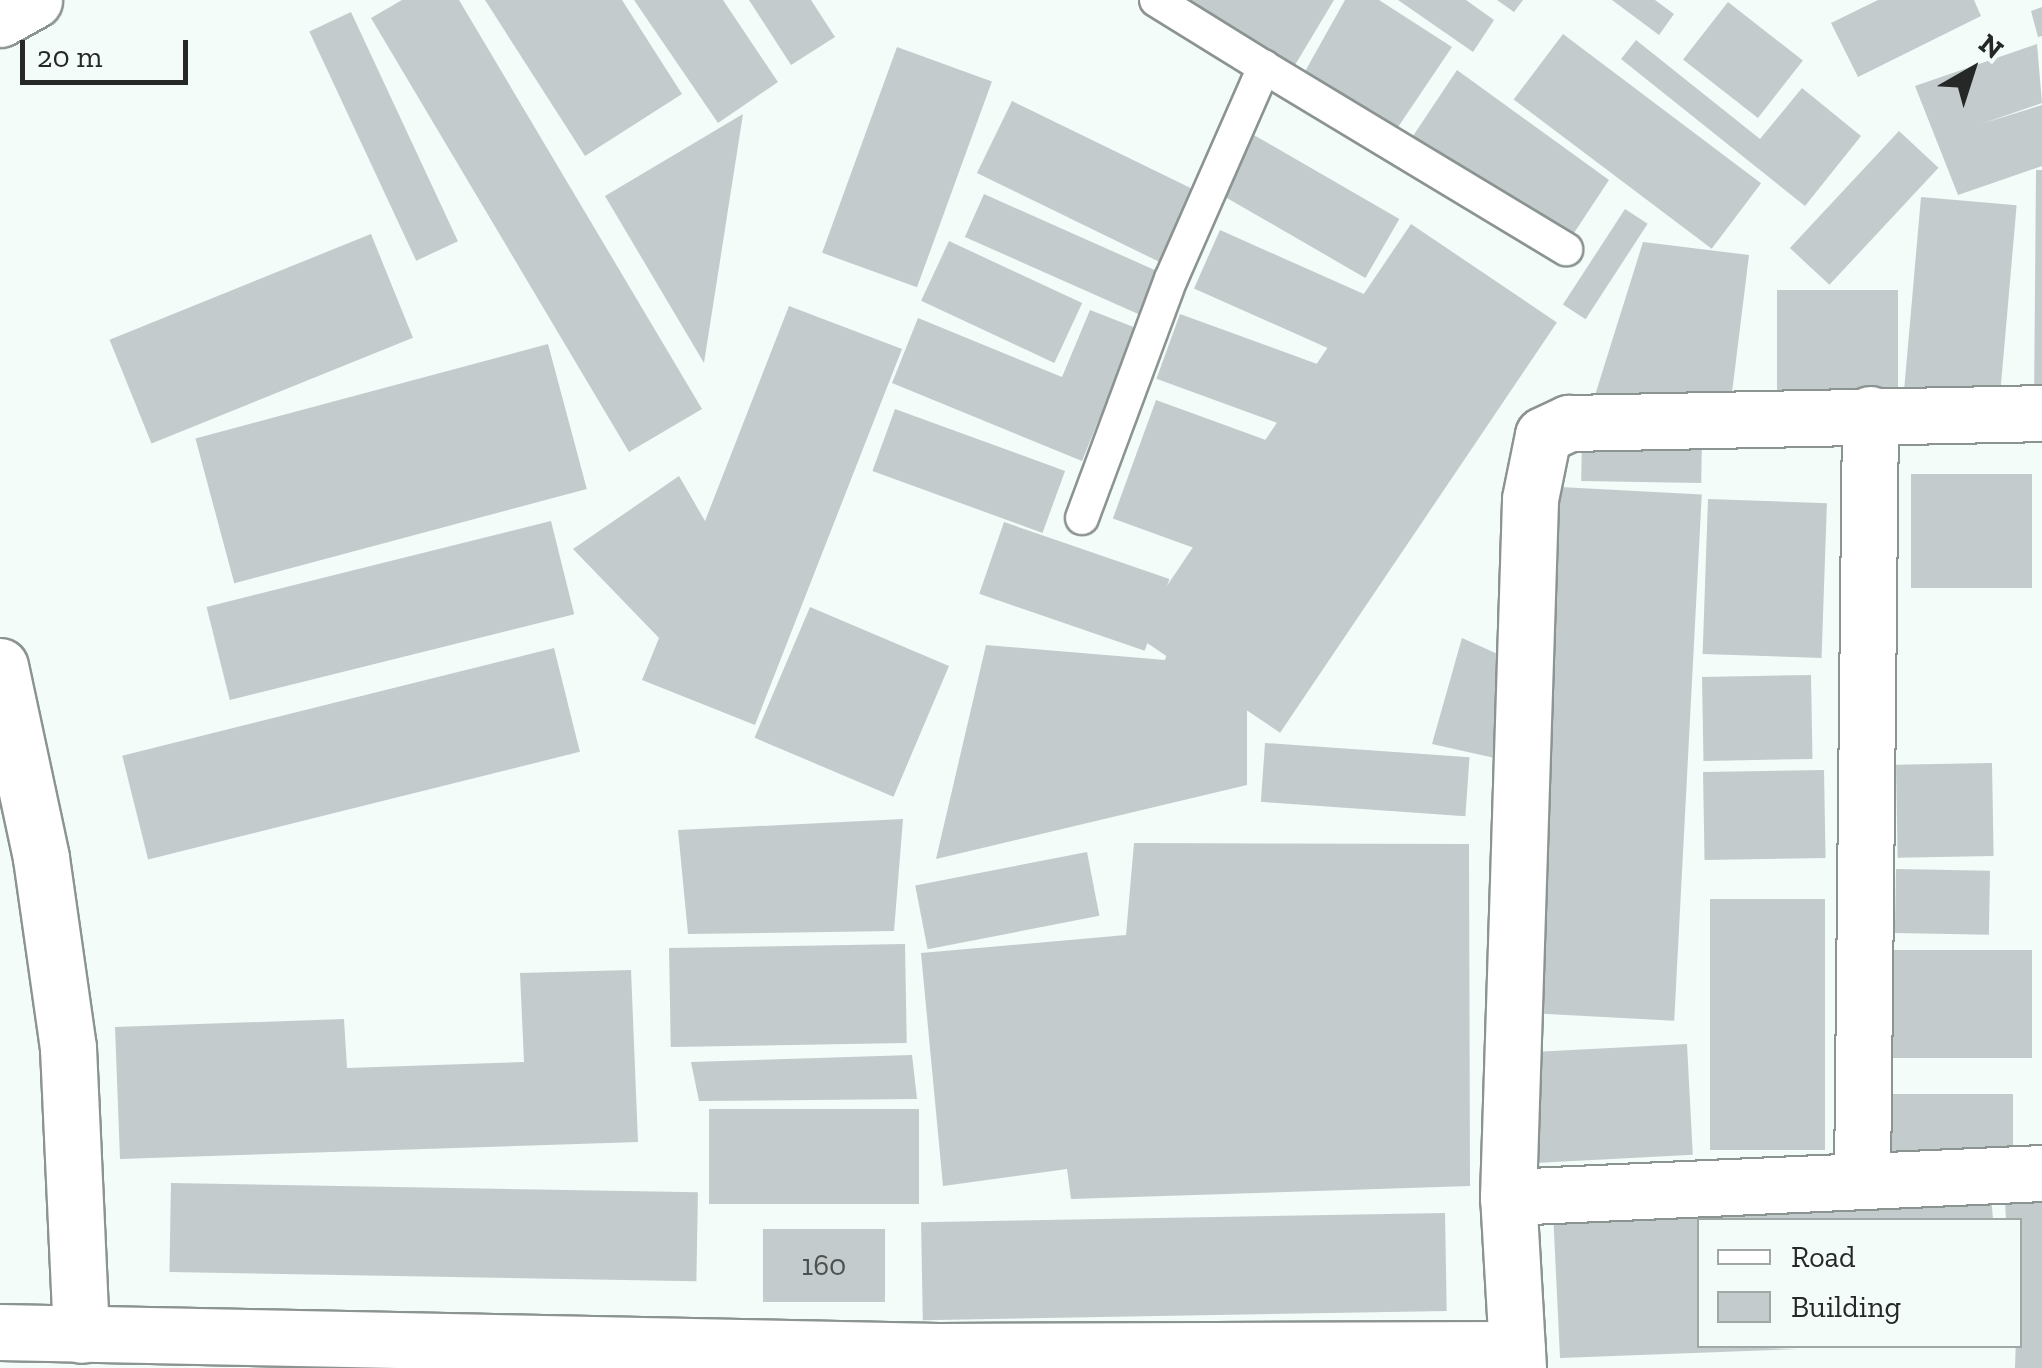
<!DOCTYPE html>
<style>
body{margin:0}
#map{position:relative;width:2042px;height:1368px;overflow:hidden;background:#f3fcf9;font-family:"Zilla Slab",serif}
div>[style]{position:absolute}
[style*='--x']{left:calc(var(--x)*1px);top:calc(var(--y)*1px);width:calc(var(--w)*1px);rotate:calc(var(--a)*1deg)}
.building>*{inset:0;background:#c3cbcd;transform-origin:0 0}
.roads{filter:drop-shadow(2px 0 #8c9491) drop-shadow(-2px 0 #8c9491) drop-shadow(0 2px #8c9491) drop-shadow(0 -2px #8c9491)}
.service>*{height:32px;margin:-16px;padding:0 16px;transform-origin:16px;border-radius:16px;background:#fff}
.minor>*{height:55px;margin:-27.5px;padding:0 27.5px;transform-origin:27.5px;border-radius:27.5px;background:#fff}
.tertiary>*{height:55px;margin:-27.5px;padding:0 27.5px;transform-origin:27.5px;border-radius:27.5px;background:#fff}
span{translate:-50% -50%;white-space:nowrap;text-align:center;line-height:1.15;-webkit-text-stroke:10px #f3fcf9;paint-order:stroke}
.number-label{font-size:30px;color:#4c5150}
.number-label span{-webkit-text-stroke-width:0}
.legend{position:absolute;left:1697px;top:1218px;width:325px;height:130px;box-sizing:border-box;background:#f3fcf9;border:2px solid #a1a7a5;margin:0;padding:12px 18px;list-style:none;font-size:30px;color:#252827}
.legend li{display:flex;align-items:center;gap:20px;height:50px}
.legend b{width:50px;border:2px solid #a1a7a5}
.north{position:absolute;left:1922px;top:20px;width:100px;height:100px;-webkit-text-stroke:8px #f3fcf9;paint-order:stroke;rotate:39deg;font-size:28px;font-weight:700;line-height:40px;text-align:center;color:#252827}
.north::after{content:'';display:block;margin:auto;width:35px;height:45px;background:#252827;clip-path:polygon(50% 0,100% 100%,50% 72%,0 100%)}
.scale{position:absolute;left:20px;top:40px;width:168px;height:45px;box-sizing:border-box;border:5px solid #252827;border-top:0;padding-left:12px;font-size:30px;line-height:35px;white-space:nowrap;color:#252827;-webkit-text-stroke:8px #f3fcf9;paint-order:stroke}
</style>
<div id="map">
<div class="building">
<i style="clip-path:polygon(402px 0,459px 0,702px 409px,629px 452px,371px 18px)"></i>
<i style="clip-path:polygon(485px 0,622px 0,682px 94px,585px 156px)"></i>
<i style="clip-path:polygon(634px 0,723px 0,778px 82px,718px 123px)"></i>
<i style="clip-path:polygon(749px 0,811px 0,835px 37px,791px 65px)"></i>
<i style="clip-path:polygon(1178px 0,1334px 0,1292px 70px)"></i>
<i style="clip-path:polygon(1345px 0,1379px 0,1452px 47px,1396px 130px,1303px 75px)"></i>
<i style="clip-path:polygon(1398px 0,1466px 0,1494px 20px,1473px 52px)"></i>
<i style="clip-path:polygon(1497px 0,1523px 0,1514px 12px)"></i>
<i style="clip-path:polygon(1612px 0,1655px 0,1674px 14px,1659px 35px)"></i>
<i style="clip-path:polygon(1878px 0,1974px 0,1981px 16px,1858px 77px,1831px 23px)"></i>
<i style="left:1728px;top:2px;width:95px;height:73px;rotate:38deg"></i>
<i style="clip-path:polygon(2042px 7px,2042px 36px,2038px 37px,2031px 11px)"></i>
<i style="left:351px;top:12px;width:253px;height:46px;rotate:65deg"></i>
<i style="left:1563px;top:34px;width:248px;height:82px;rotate:37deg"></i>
<i style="clip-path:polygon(1636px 40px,1760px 139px,1802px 88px,1861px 136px,1805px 206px,1621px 59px)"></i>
<i style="clip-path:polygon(2037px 44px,2042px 103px,1981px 124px,2042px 105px,2042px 166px,1958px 195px,1915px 86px)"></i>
<i style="left:897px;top:47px;width:101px;height:219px;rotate:20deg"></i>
<i style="clip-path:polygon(1457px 70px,1609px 180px,1570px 239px,1409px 142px)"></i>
<i style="left:1012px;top:101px;width:205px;height:80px;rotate:26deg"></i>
<i style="clip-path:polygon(743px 114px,704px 363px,605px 196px)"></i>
<i style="left:1240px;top:127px;width:184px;height:68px;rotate:30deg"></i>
<i style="left:1899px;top:131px;width:54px;height:160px;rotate:43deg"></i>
<i style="clip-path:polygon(2036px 170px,2042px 170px,2042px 404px,2034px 404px)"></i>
<i style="left:984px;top:194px;width:191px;height:47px;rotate:24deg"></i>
<i style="left:1921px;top:197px;width:96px;height:192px;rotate:5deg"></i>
<i style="left:1625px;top:209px;width:27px;height:114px;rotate:33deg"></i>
<i style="left:1411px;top:224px;width:176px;height:495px;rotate:34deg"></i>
<i style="left:1220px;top:230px;width:166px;height:64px;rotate:24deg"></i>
<i style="left:371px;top:234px;width:112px;height:282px;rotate:68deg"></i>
<i style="left:949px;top:241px;width:147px;height:66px;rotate:25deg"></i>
<i style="clip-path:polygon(1643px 242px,1749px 255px,1729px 417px,1592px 405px)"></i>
<i style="left:1777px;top:290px;width:121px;height:114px"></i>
<i style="clip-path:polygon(789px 306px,902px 349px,755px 725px,642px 680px,659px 638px,573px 549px,679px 476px,705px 521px)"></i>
<i style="clip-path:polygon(1090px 310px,1136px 328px,1082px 461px,892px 383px,918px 318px,1062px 377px)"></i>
<i style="left:1180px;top:314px;width:181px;height:69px;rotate:20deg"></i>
<i style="left:548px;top:344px;width:150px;height:365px;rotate:75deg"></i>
<i style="left:1156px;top:400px;width:183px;height:126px;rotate:20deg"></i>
<i style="left:895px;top:409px;width:181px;height:66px;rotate:20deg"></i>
<i style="left:1582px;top:435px;width:120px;height:46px;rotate:1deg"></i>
<i style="left:1911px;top:474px;width:121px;height:114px"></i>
<i style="left:1541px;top:486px;width:161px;height:527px;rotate:3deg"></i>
<i style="left:1708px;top:499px;width:119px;height:155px;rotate:2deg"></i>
<i style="left:551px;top:521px;width:96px;height:355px;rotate:76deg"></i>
<i style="left:1004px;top:522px;width:175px;height:76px;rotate:19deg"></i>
<i style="clip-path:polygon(1185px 591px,1236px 606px,1219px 665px,1247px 667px,1247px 785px,936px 859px,986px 645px,1165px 660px)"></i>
<i style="left:810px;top:607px;width:151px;height:142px;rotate:23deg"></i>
<i style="clip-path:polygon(1462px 638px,1520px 664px,1517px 763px,1432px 744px)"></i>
<i style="left:554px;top:648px;width:107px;height:445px;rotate:76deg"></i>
<i style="left:1811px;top:675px;width:84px;height:109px;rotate:89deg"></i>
<i style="left:1265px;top:743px;width:205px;height:59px;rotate:4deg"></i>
<i style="left:1992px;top:763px;width:93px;height:96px;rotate:89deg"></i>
<i style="left:1824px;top:770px;width:88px;height:121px;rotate:89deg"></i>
<i style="clip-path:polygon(903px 819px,894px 931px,688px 934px,678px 830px)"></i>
<i style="clip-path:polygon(1134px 843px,1469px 844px,1470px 1186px,1071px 1199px,1067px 1169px,943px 1186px,921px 953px,1126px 935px)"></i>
<i style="left:1087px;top:852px;width:65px;height:175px;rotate:79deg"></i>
<i style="left:1896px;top:869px;width:94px;height:64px;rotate:1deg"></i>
<i style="left:1710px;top:899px;width:115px;height:251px"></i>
<i style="left:905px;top:944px;width:99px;height:236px;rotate:89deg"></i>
<i style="left:1876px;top:950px;width:156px;height:108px"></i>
<i style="clip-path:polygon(631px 970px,638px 1142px,120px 1159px,115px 1027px,344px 1019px,347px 1068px,524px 1062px,520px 973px)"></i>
<i style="left:1687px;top:1044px;width:111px;height:167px;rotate:87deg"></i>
<i style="clip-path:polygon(912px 1055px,917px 1099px,699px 1101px,691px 1062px)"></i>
<i style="left:1873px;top:1094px;width:140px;height:63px"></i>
<i style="left:709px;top:1109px;width:210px;height:95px"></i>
<i style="clip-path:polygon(2042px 1181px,2042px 1368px,2015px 1368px,2020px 1220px,2006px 1220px,2004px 1183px)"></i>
<i style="left:171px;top:1183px;width:527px;height:89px;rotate:1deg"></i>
<i style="clip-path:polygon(1991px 1193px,1993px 1220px,1700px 1220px,1700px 1346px,1798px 1349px,1560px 1358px,1553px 1211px)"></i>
<i style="left:1445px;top:1213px;width:98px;height:524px;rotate:89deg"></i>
<i style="left:763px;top:1229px;width:122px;height:73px"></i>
</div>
<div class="roads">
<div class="service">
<i style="--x:1264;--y:67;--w:353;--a:31.1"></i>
<i style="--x:1082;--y:518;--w:255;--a:-69.6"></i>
<i style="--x:1171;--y:279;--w:232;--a:-66.3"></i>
<i style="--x:1264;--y:67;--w:127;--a:-148.2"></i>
</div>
<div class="minor">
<i style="--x:0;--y:19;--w:39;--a:-29"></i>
<i style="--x:1862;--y:1180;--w:766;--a:-89.4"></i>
<i style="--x:1508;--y:1197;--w:535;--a:-2.57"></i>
<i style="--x:1518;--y:1368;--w:171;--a:-93.3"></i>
<i style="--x:1508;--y:1197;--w:698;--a:-88.19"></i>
<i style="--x:1530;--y:499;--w:65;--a:-78.5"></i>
<i style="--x:1543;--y:435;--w:29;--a:-25"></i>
<i style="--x:1569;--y:423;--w:473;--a:-1.2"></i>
</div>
<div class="tertiary">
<i style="--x:0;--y:666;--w:196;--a:77.9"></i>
<i style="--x:41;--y:858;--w:192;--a:81.9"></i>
<i style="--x:68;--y:1048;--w:287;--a:87.4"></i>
<i style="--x:0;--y:1332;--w:938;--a:1.16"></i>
<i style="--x:938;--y:1351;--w:579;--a:-0.2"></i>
</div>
</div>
<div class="number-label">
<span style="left:824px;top:1265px">160</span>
</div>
<ul class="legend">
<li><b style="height:12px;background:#fff"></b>Road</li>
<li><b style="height:28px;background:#c3cbcd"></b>Building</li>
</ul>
<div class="north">N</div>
<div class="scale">20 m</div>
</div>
